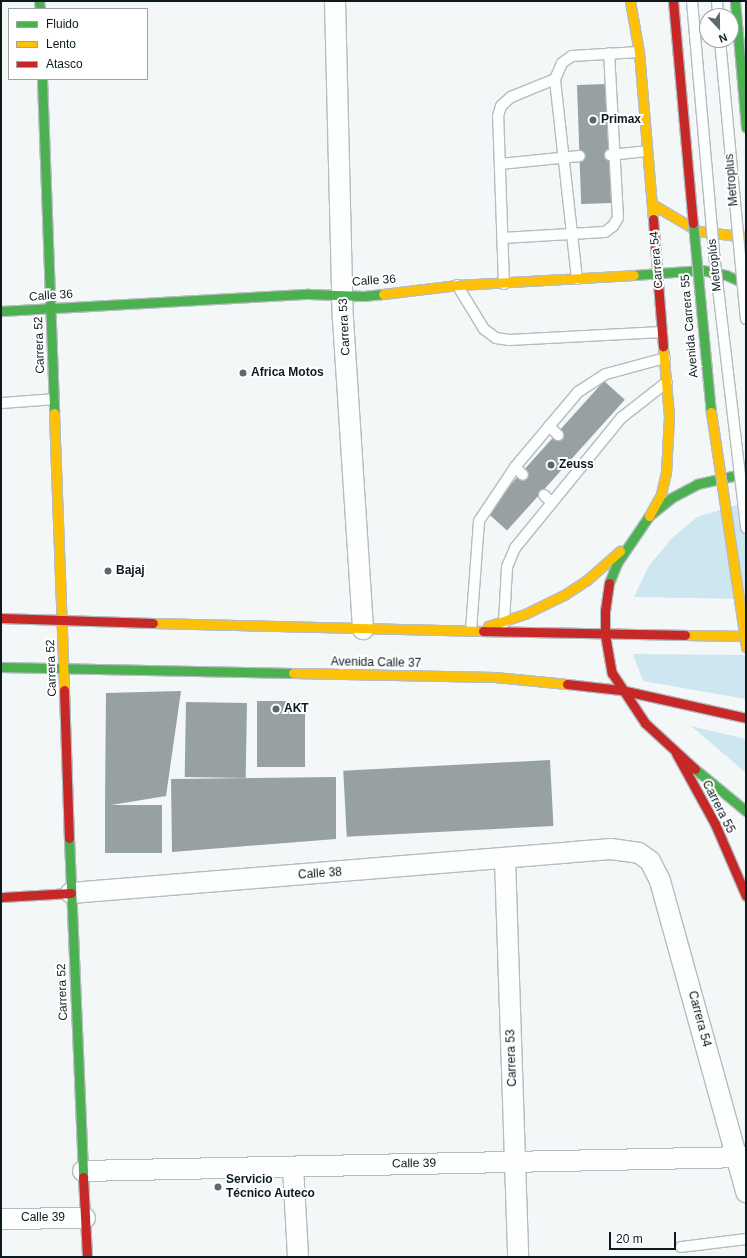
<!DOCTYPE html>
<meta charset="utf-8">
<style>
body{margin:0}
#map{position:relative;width:747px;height:1258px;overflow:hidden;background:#f3f7f8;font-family:Arial,sans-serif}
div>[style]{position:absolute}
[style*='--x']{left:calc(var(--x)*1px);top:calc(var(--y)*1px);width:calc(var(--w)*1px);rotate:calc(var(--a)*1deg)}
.green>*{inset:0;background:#cee6ef}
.building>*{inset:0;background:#97a0a3;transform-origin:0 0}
.roads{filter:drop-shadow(1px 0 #b4bdbf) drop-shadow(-1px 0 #b4bdbf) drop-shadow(0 1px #b4bdbf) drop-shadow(0 -1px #b4bdbf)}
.lane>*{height:10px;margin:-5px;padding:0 5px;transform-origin:5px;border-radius:5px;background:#fdfefe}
.street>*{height:20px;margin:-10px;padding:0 10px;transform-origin:10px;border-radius:10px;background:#fdfefe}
.fast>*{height:9px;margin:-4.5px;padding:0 4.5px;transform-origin:4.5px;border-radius:4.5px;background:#4caf50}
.slow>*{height:9px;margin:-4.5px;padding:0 4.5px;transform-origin:4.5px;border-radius:4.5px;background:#ffc107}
.jam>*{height:9px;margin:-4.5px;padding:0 4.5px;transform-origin:4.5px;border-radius:4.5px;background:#c62828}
.bridges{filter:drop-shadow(1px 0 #b4bdbf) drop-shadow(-1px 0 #b4bdbf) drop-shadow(0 1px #b4bdbf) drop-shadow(0 -1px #b4bdbf)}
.lane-bridge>*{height:10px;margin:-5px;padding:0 5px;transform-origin:5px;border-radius:5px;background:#fdfefe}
.fast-bridge>*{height:9px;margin:-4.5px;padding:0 4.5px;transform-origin:4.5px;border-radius:4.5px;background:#4caf50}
.slow-bridge>*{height:9px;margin:-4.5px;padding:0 4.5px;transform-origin:4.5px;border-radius:4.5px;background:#ffc107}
.jam-bridge>*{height:9px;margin:-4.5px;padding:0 4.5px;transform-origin:4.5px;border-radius:4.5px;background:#c62828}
.dots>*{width:11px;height:11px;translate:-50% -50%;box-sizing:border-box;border:2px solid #fff;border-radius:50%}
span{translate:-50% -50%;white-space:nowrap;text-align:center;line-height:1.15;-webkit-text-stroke:4px #fff;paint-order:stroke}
.poi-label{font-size:12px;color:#0c1b20;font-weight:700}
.left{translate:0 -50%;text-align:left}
.street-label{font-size:12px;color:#0c1b20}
.frame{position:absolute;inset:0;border:2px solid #0c1b20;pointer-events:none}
.legend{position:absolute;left:8px;top:8px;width:140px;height:72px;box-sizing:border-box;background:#fff;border:1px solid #9ea4a6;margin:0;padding:5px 7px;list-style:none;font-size:12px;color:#0c1b20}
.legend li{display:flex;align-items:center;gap:8px;height:20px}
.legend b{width:20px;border:1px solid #9ea4a6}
.north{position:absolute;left:699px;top:8px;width:40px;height:40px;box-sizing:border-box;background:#fff;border:1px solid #9ea4a6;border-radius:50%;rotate:158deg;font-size:11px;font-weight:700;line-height:16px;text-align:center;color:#0c1b20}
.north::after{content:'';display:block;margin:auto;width:14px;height:18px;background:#5d686c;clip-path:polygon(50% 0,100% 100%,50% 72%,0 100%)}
.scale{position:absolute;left:609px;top:1232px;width:67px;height:18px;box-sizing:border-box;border:2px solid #0c1b20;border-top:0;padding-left:5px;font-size:12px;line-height:14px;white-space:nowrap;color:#0c1b20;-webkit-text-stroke:3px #fff;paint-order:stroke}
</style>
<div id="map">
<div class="green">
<i style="clip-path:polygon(746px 502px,746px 599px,634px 597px,648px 567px,672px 538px,697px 517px)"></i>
<i style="clip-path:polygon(633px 654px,746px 655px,746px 699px,643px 681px)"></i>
<i style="clip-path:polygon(691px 726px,746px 739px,746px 772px,744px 771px)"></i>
</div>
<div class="building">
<i style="left:607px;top:84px;width:119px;height:30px;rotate:88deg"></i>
<i style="left:604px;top:381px;width:28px;height:176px;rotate:42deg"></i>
<i style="clip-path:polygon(181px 691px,166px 796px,105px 806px,106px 693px)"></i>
<i style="left:257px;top:701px;width:48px;height:66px"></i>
<i style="left:186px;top:702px;width:61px;height:75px;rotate:1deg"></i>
<i style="left:550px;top:760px;width:66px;height:207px;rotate:87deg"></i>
<i style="clip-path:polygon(336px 777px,336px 839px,172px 852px,171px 779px)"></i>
<i style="left:162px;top:805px;width:48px;height:57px;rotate:90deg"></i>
</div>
<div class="roads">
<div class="lane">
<i style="--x:717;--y:1;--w:15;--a:86"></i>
<i style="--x:610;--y:155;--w:37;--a:-6"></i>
<i style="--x:500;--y:164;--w:80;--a:-5.7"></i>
<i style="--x:502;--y:238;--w:103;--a:-3.3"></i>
<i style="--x:605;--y:232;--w:10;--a:-37"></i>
<i style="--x:613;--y:226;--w:9;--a:-58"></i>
<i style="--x:618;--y:218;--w:165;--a:-93.1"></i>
<i style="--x:577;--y:279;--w:201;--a:-96.3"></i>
<i style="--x:555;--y:79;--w:17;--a:-66"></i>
<i style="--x:562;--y:63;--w:12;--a:-35"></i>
<i style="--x:572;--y:56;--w:67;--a:-3.4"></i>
<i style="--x:504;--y:284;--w:168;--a:-92"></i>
<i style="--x:498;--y:116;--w:10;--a:-73"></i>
<i style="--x:501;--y:106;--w:13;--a:-42"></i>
<i style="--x:511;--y:97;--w:48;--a:-22.2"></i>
<i style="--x:457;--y:285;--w:52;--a:58.5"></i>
<i style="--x:484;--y:329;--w:15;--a:37"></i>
<i style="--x:496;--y:338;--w:13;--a:9"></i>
<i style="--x:509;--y:340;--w:153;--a:-3"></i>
<i style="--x:1;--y:403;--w:53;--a:-4.3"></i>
<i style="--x:549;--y:426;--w:13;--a:45"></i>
<i style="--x:515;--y:467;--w:11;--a:45"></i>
<i style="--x:544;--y:495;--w:11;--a:45"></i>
<i style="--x:504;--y:623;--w:56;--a:-86.9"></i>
<i style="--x:507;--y:567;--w:21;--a:-67"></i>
<i style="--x:515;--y:548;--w:168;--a:-50.8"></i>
<i style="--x:621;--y:418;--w:58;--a:-38"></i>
<i style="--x:471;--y:630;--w:109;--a:-85.8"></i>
<i style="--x:479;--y:521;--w:65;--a:-56.3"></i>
<i style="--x:515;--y:467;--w:98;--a:-50"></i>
<i style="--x:578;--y:392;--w:33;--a:-33"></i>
<i style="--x:606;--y:374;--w:61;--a:-15.2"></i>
<i style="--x:681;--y:1247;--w:65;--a:-7"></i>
</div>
<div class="street">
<i style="--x:335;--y:1;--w:318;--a:88.6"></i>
<i style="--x:343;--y:319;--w:311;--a:86.3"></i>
<i style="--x:505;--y:859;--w:398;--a:88.1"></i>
<i style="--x:71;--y:893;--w:542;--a:-4.66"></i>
<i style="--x:611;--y:849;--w:28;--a:8"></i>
<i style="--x:639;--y:853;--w:14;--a:36"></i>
<i style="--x:650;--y:861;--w:22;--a:63"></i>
<i style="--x:660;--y:881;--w:323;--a:74.5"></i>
<i style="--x:293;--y:1167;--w:90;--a:86.8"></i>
<i style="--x:83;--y:1171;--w:663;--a:-1.21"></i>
<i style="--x:1;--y:1219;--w:84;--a:-0.7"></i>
</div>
<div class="fast">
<i style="--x:39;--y:1;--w:8;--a:83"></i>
<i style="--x:735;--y:1;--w:127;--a:85"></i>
<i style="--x:42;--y:79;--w:334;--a:87.9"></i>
<i style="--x:634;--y:275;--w:68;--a:-4.2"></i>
<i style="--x:702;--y:270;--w:25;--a:12"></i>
<i style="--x:726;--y:275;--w:22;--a:24"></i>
<i style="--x:1;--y:311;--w:308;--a:-3.2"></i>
<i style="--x:309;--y:294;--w:55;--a:2.1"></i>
<i style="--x:364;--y:296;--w:19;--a:-6"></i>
<i style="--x:609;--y:583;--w:22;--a:-68"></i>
<i style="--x:617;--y:563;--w:57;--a:-55.8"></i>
<i style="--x:649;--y:516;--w:28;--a:-39"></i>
<i style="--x:671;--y:498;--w:30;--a:-28"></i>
<i style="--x:697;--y:484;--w:50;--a:-12.7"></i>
<i style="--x:1;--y:667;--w:292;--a:1.2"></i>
<i style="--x:695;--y:769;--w:66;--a:39.5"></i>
<i style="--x:69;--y:838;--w:339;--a:87.6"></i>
</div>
<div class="slow">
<i style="--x:630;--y:1;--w:52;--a:80"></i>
<i style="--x:639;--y:52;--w:168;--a:85.2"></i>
<i style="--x:652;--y:204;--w:53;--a:30.4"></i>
<i style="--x:698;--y:231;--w:48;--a:7.1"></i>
<i style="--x:383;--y:294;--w:75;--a:-6.9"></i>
<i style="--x:457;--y:285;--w:177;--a:-3.2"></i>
<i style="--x:54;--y:413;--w:277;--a:87.9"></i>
<i style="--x:649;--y:516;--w:25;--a:-61"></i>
<i style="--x:661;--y:494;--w:22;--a:-77"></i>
<i style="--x:666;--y:473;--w:57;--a:-87"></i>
<i style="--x:669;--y:416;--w:69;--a:-95"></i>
<i style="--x:153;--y:623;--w:330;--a:1.4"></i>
<i style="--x:488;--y:626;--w:39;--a:-18"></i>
<i style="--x:525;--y:614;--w:43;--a:-26"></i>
<i style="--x:564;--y:595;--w:27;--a:-33"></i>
<i style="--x:587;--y:580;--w:44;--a:-41.3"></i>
<i style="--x:685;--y:635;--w:61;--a:0.9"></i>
<i style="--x:293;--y:673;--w:202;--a:1.1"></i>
<i style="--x:495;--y:677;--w:72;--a:5.6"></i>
</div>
<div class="jam">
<i style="--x:653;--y:219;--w:128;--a:85.5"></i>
<i style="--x:609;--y:583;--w:28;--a:98"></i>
<i style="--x:605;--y:611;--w:24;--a:90"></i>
<i style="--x:605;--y:635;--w:39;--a:80"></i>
<i style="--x:612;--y:673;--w:60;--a:56.6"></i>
<i style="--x:645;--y:723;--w:68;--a:42.6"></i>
<i style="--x:1;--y:618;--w:152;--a:1.9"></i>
<i style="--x:483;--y:631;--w:202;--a:1.1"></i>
<i style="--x:567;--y:684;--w:54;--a:6.3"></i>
<i style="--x:621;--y:690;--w:128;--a:12.6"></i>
<i style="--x:64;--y:690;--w:148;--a:88.1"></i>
<i style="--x:676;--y:753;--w:81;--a:61.2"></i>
<i style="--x:715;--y:824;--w:78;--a:66.7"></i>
<i style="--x:1;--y:897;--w:70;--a:-3.3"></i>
<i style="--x:83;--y:1177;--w:80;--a:87.1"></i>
</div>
</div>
<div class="bridges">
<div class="lane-bridge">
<i style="--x:692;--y:1;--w:254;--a:85"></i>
<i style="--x:714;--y:254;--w:276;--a:83.3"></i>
<i style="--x:720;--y:40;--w:280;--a:84.7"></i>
</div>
<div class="fast-bridge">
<i style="--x:693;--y:223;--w:190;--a:84.6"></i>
</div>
<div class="slow-bridge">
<i style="--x:711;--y:412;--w:238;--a:81.5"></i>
</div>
<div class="jam-bridge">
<i style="--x:673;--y:1;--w:223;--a:84.9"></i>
</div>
</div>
<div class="dots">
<i style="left:593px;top:120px;background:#5d686c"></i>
<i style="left:243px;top:373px;background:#5d686c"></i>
<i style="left:551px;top:465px;background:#5d686c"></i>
<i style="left:108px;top:571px;background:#5d686c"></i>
<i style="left:276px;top:709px;background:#5d686c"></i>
<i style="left:218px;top:1187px;background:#5d686c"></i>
</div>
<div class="poi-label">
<span class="left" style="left:601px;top:120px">Primax</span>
<span class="left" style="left:251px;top:373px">Africa Motos</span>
<span class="left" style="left:559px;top:465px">Zeuss</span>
<span class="left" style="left:116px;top:571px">Bajaj</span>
<span class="left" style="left:284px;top:709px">AKT</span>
<span class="left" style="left:226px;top:1187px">Servicio<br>Técnico Auteco</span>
</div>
<div class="street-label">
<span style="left:732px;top:180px;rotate:-95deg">Metroplus</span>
<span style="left:657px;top:260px;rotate:-95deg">Carrera 54</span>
<span style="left:715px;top:265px;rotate:-96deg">Metroplús</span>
<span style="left:374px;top:281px;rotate:-4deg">Calle 36</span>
<span style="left:51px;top:296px;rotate:-4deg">Calle 36</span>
<span style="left:690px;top:326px;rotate:-95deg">Avenida Carrera 55</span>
<span style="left:345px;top:327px;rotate:-93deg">Carrera 53</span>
<span style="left:40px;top:345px;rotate:-92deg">Carrera 52</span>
<span style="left:376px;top:663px;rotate:1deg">Avenida Calle 37</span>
<span style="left:52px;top:668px;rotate:-92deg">Carrera 52</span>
<span style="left:718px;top:807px;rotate:63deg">Carrera 55</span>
<span style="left:320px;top:874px;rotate:-4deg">Calle 38</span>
<span style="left:63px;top:992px;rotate:-92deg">Carrera 52</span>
<span style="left:699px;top:1019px;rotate:75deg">Carrera 54</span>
<span style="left:512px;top:1058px;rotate:-92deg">Carrera 53</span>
<span style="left:414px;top:1164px;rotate:-1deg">Calle 39</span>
<span style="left:43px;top:1218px">Calle 39</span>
</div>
<div class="frame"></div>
<ul class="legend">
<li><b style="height:5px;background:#4caf50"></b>Fluido</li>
<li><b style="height:5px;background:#ffc107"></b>Lento</li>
<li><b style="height:5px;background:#c62828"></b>Atasco</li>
</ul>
<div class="north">N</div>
<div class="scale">20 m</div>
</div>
